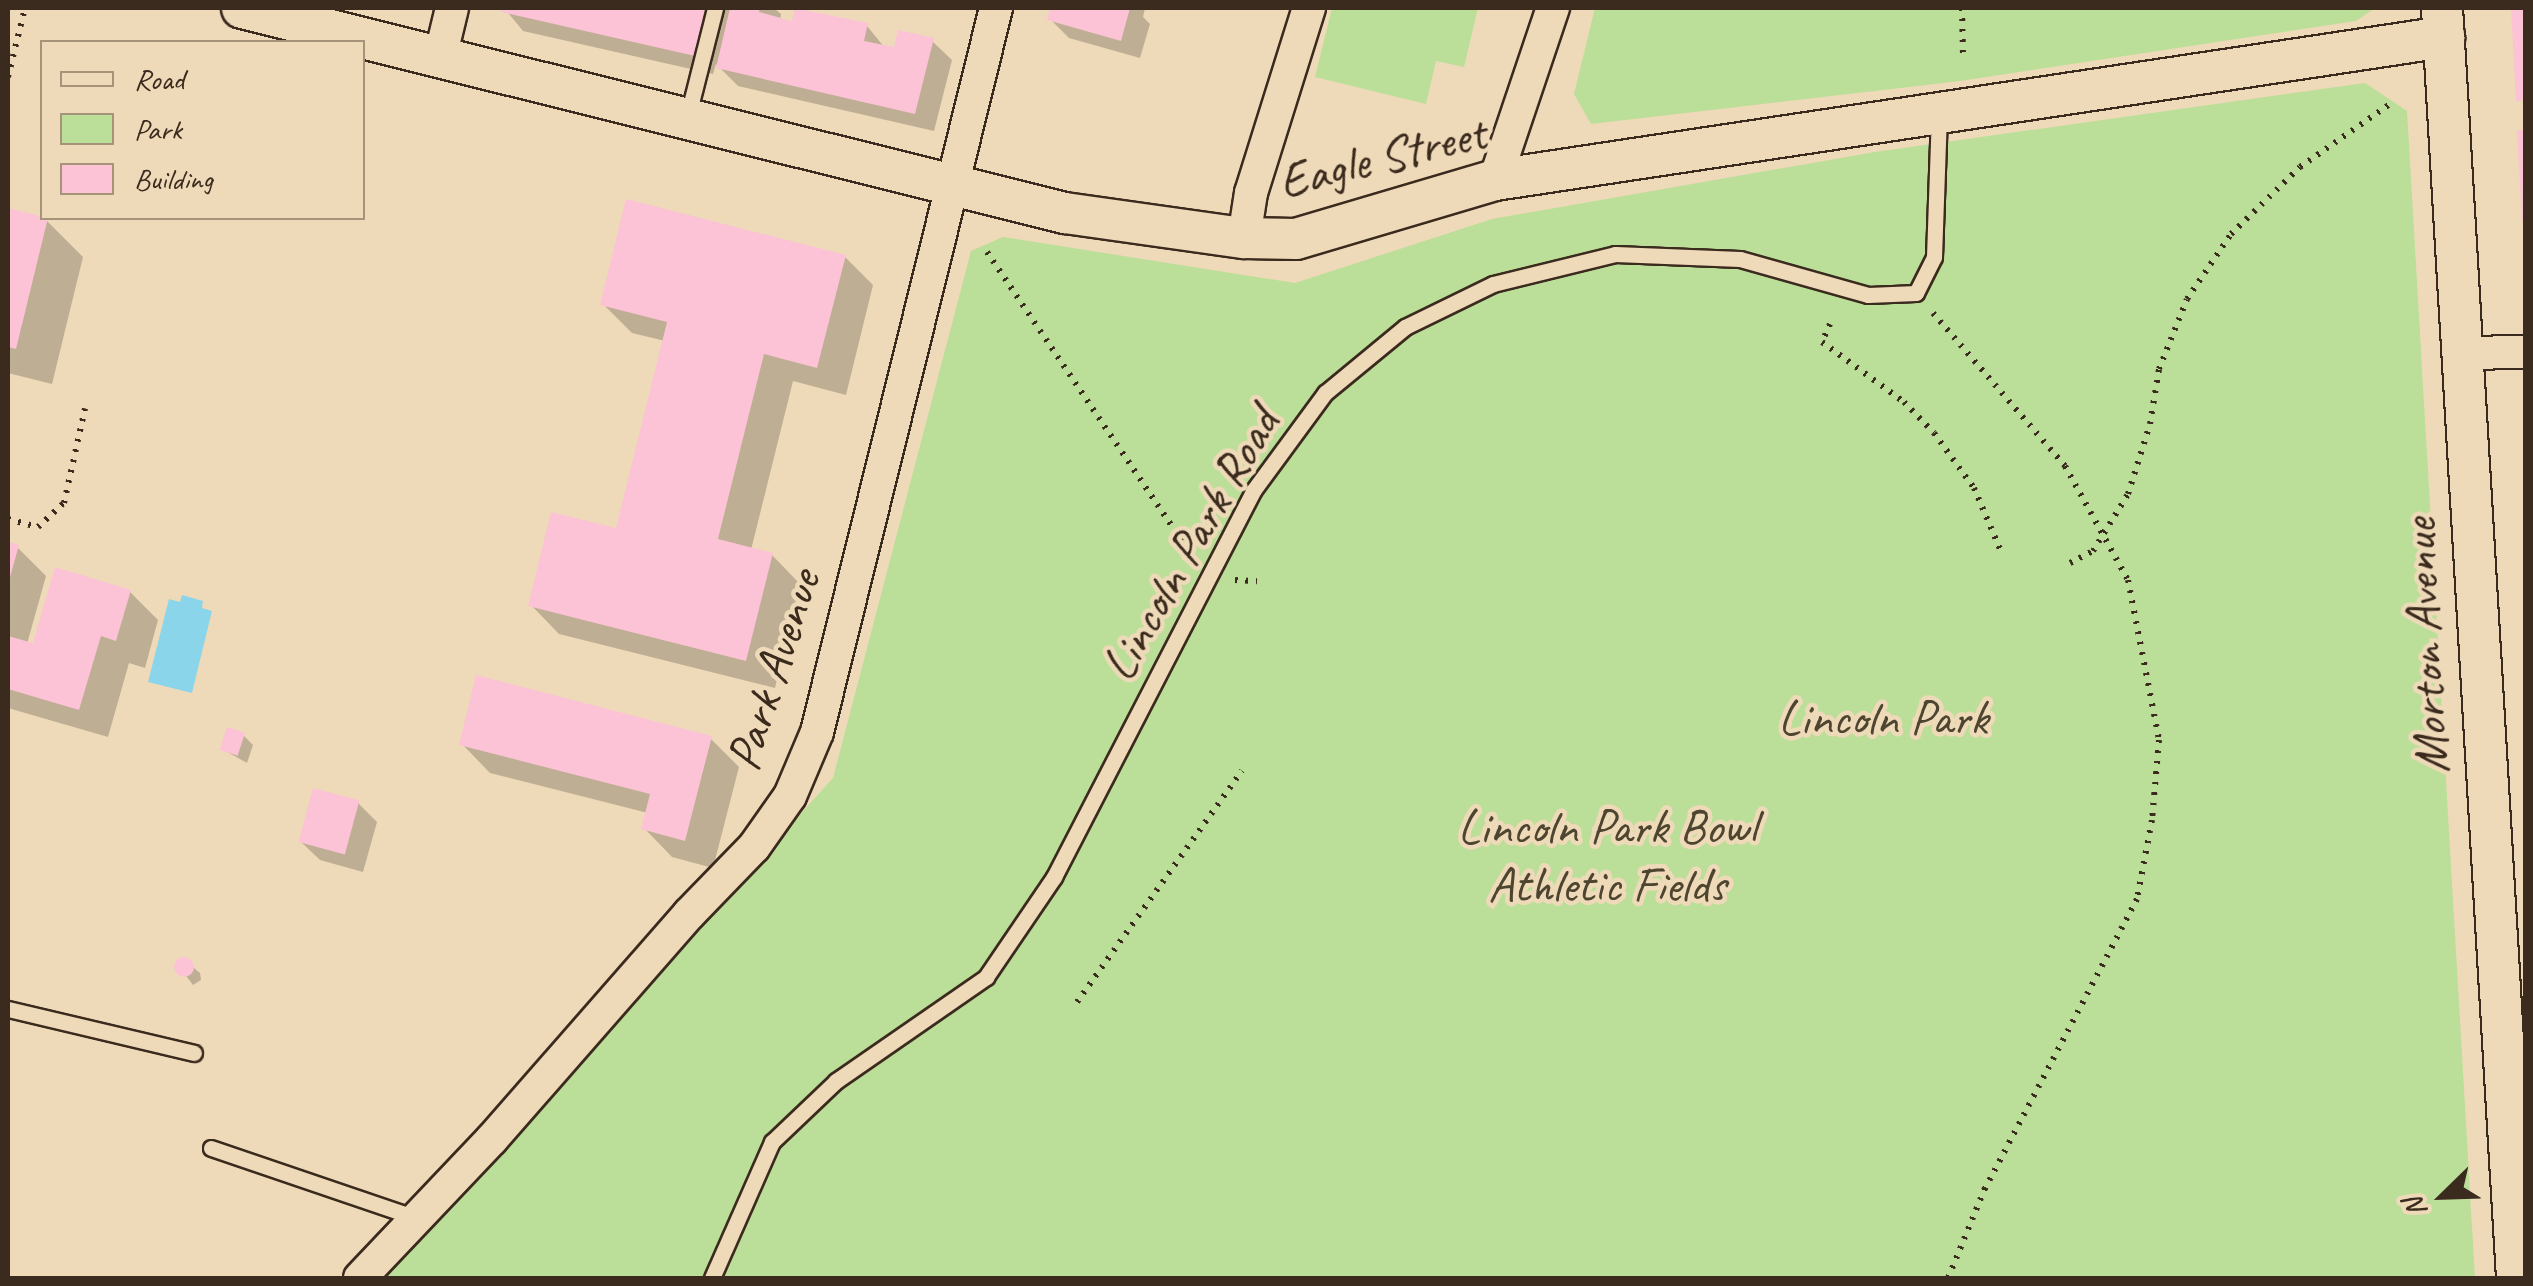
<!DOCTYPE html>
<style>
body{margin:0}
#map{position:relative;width:2533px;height:1286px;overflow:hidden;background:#eedab8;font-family:Caveat,sans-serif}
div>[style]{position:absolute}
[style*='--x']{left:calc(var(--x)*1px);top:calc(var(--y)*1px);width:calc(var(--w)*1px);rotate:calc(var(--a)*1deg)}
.green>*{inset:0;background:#bbde99}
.water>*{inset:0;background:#8ad5ea}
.shadow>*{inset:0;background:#0003}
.building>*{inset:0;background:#fcc2d5;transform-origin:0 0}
.round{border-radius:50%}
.path>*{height:6px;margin-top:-3px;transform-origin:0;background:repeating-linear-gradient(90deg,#3b2a1e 0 2.5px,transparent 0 10.5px)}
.roads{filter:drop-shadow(2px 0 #3b2a1e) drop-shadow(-2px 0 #3b2a1e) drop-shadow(0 2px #3b2a1e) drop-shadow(0 -2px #3b2a1e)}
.service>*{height:15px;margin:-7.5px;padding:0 7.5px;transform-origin:7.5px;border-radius:7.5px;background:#eedab8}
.minor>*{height:32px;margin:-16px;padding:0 16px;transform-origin:16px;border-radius:16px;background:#eedab8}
.tertiary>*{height:40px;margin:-20px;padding:0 20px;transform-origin:20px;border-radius:20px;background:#eedab8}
span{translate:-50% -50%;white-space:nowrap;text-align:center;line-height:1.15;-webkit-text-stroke:9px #eedab8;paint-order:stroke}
.street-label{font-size:50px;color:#3b2a1e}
.park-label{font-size:50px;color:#4e4530}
.frame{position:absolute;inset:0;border:10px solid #3b2a1e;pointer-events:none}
.legend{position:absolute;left:40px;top:40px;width:325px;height:180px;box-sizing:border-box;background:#eedab8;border:2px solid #a6947a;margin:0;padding:12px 18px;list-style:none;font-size:30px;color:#3b2a1e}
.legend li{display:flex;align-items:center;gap:20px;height:50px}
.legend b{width:50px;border:2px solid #a6947a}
.north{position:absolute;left:2393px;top:1146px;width:100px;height:100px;-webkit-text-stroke:8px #eedab8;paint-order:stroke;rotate:247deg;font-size:28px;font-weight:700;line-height:40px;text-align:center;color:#3b2a1e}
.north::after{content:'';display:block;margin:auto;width:35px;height:45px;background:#3b2a1e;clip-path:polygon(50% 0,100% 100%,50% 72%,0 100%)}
</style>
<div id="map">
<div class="green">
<i style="clip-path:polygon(1332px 8px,1478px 8px,1464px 67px,1436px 61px,1426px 104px,1315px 77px)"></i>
<i style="clip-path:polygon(1595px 8px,2375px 8px,2356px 21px,1960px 81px,1591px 124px,1574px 94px)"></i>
<i style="clip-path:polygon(2365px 83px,2407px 111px,2475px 1278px,380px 1278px,833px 778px,971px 251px,1003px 237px,1295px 283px,1492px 219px,1875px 152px)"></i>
</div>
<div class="water">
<i style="clip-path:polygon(182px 595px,203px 601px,202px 608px,212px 611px,192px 693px,148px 682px,169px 599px,180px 602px)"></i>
</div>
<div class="shadow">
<i style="clip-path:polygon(504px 8px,774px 8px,781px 14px,780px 20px,794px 24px,867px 26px,885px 48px,896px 50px,932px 41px,952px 60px,934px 131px,738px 86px,716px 64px,713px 74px,523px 31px)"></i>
<i style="clip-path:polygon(1053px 8px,1145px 8px,1143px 17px,1150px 24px,1140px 58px,1069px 38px,1050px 19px)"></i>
<i style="clip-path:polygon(8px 211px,46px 220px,83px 257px,52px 384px,8px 373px)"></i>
<i style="clip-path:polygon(845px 257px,873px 285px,846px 395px,793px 381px,751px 550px,772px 555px,800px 584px,775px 688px,559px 634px,531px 605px,617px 531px,665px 341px,632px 333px,603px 304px)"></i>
<i style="clip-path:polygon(8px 545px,18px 548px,46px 576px,27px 644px,34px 646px,130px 592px,158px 620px,145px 668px,129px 663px,108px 737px,8px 708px)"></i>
<i style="clip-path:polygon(244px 736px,253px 745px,247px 763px,222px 749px)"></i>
<i style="clip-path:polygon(710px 738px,739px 767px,713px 868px,672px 857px,644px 828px,648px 813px,490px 773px,462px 744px)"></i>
<i style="clip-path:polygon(357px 802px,377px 822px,363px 872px,320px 860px,300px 841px)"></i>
<i style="clip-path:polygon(184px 960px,200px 973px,201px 980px,193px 985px,178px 965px)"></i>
</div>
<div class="building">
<i style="clip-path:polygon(502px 8px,705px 8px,695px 56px,501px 12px)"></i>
<i style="clip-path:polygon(730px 8px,760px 8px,759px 12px,792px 21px,795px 8px,868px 23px,864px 41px,894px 47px,898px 30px,934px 38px,915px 114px,716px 68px)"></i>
<i style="clip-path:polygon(1050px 8px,1130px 8px,1121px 41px,1047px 20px)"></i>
<i style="clip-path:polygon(2511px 8px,2526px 8px,2526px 100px,2516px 101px)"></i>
<i style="clip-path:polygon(2517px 130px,2526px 130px,2526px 220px,2522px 221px)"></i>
<i style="clip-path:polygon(626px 199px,846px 255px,817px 368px,764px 354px,718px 539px,773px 553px,746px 661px,528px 606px,551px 512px,616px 528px,667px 322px,600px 305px)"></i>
<i style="clip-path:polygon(8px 208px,48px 218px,16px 349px,8px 347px)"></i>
<i style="clip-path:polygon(8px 542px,19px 545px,9px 581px,8px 581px)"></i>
<i style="clip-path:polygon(55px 567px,131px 590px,116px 641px,101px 636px,79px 710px,8px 689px,8px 636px,33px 643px)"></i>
<i style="clip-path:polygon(476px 675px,712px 736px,685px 841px,641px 829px,650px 794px,459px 745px)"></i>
<i style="left:227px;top:727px;width:19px;height:24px;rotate:18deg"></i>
<i style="left:313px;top:788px;width:48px;height:56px;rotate:15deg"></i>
<i class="round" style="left:174px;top:957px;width:20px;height:20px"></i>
</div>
<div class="path">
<i style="--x:1962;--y:8;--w:46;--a:88.8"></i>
<i style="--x:8;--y:77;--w:71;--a:-76.2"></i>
<i style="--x:987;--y:252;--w:364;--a:56"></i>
<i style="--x:1933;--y:313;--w:202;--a:49.2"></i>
<i style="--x:2065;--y:466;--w:130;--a:61.1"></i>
<i style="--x:2128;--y:580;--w:163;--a:79"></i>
<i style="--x:2159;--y:740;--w:80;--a:95"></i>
<i style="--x:2152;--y:820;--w:80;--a:100.8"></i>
<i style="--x:2137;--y:899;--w:327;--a:117.7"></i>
<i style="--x:1985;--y:1188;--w:97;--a:112.3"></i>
<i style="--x:1830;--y:324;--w:20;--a:114"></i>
<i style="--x:1822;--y:342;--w:102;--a:36.2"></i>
<i style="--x:1904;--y:402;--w:43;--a:45.9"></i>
<i style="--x:1934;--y:433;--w:68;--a:54"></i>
<i style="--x:1974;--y:488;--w:66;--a:66.9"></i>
<i style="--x:8;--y:519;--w:31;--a:15"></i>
<i style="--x:38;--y:527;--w:35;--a:-43"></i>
<i style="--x:64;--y:503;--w:97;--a:-77.5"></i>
<i style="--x:2070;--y:563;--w:26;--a:-28"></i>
<i style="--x:2093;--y:551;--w:67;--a:-58.4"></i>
<i style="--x:2128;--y:494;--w:73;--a:-72.6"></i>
<i style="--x:2150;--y:424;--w:56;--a:-80.7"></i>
<i style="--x:2159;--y:369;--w:75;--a:-68.2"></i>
<i style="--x:2187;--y:299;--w:78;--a:-55.9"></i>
<i style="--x:2231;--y:234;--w:96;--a:-44.2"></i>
<i style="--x:2300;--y:167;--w:110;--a:-35"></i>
<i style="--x:1235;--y:580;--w:22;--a:3"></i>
<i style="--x:1077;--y:1002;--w:284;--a:-54.5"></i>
</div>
<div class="roads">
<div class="service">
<i style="--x:688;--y:115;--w:110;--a:-75.8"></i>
<i style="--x:8;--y:1009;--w:191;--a:13.3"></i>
<i style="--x:211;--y:1148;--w:218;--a:18.8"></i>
<i style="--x:712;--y:1278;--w:149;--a:-66.2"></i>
<i style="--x:772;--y:1142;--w:88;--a:-43.6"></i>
<i style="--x:836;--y:1081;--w:183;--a:-34.7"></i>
<i style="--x:986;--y:977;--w:121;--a:-55.8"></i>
<i style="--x:1054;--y:877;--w:434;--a:-62.7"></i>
<i style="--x:1253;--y:491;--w:122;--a:-53.7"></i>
<i style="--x:1325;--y:393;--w:104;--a:-39.5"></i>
<i style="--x:1405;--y:327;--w:98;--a:-26"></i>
<i style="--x:1493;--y:284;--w:126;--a:-13.8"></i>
<i style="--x:1615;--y:254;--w:125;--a:2.3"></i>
<i style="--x:1740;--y:259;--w:133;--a:15.7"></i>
<i style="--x:1868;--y:295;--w:48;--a:-2.4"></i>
<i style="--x:1916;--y:293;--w:40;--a:-63.4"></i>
<i style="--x:1934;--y:257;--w:141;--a:-88"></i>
</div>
<div class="minor">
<i style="--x:440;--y:58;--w:51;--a:-76.5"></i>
<i style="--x:1495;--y:180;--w:182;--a:-71.4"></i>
<i style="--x:1244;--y:238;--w:46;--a:-81.2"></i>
<i style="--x:1251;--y:193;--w:194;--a:-72.6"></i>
<i style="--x:2462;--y:353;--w:64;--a:-0.9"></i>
<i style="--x:360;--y:1278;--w:192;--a:-46.5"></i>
<i style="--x:492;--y:1139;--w:299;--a:-48.8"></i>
<i style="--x:689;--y:914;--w:93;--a:-45.9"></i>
<i style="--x:754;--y:847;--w:62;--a:-54.8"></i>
<i style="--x:790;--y:796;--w:69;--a:-67.1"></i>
<i style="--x:817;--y:732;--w:746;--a:-76.11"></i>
</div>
<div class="tertiary">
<i style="--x:242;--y:8;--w:848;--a:13.99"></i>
<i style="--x:1065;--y:213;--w:181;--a:8"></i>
<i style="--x:1244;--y:238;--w:52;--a:1.1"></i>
<i style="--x:1296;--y:239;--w:208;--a:-16.5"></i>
<i style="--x:1495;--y:180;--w:960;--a:-8.57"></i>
<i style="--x:2442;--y:8;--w:1272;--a:86.62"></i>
</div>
</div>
<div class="street-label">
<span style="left:1382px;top:157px;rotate:-14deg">Eagle Street</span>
<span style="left:1190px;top:544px;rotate:-60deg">Lincoln Park Road</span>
<span style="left:2425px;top:646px;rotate:-93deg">Morton Avenue</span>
<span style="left:773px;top:670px;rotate:-72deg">Park Avenue</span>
</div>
<div class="park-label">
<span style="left:1883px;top:718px">Lincoln Park</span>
<span style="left:1607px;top:855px">Lincoln Park Bowl<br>Athletic Fields</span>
</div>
<div class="frame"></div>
<ul class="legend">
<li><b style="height:12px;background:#eedab8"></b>Road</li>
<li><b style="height:28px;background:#bbde99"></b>Park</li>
<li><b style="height:28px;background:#fcc2d5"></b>Building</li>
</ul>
<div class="north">N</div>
</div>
